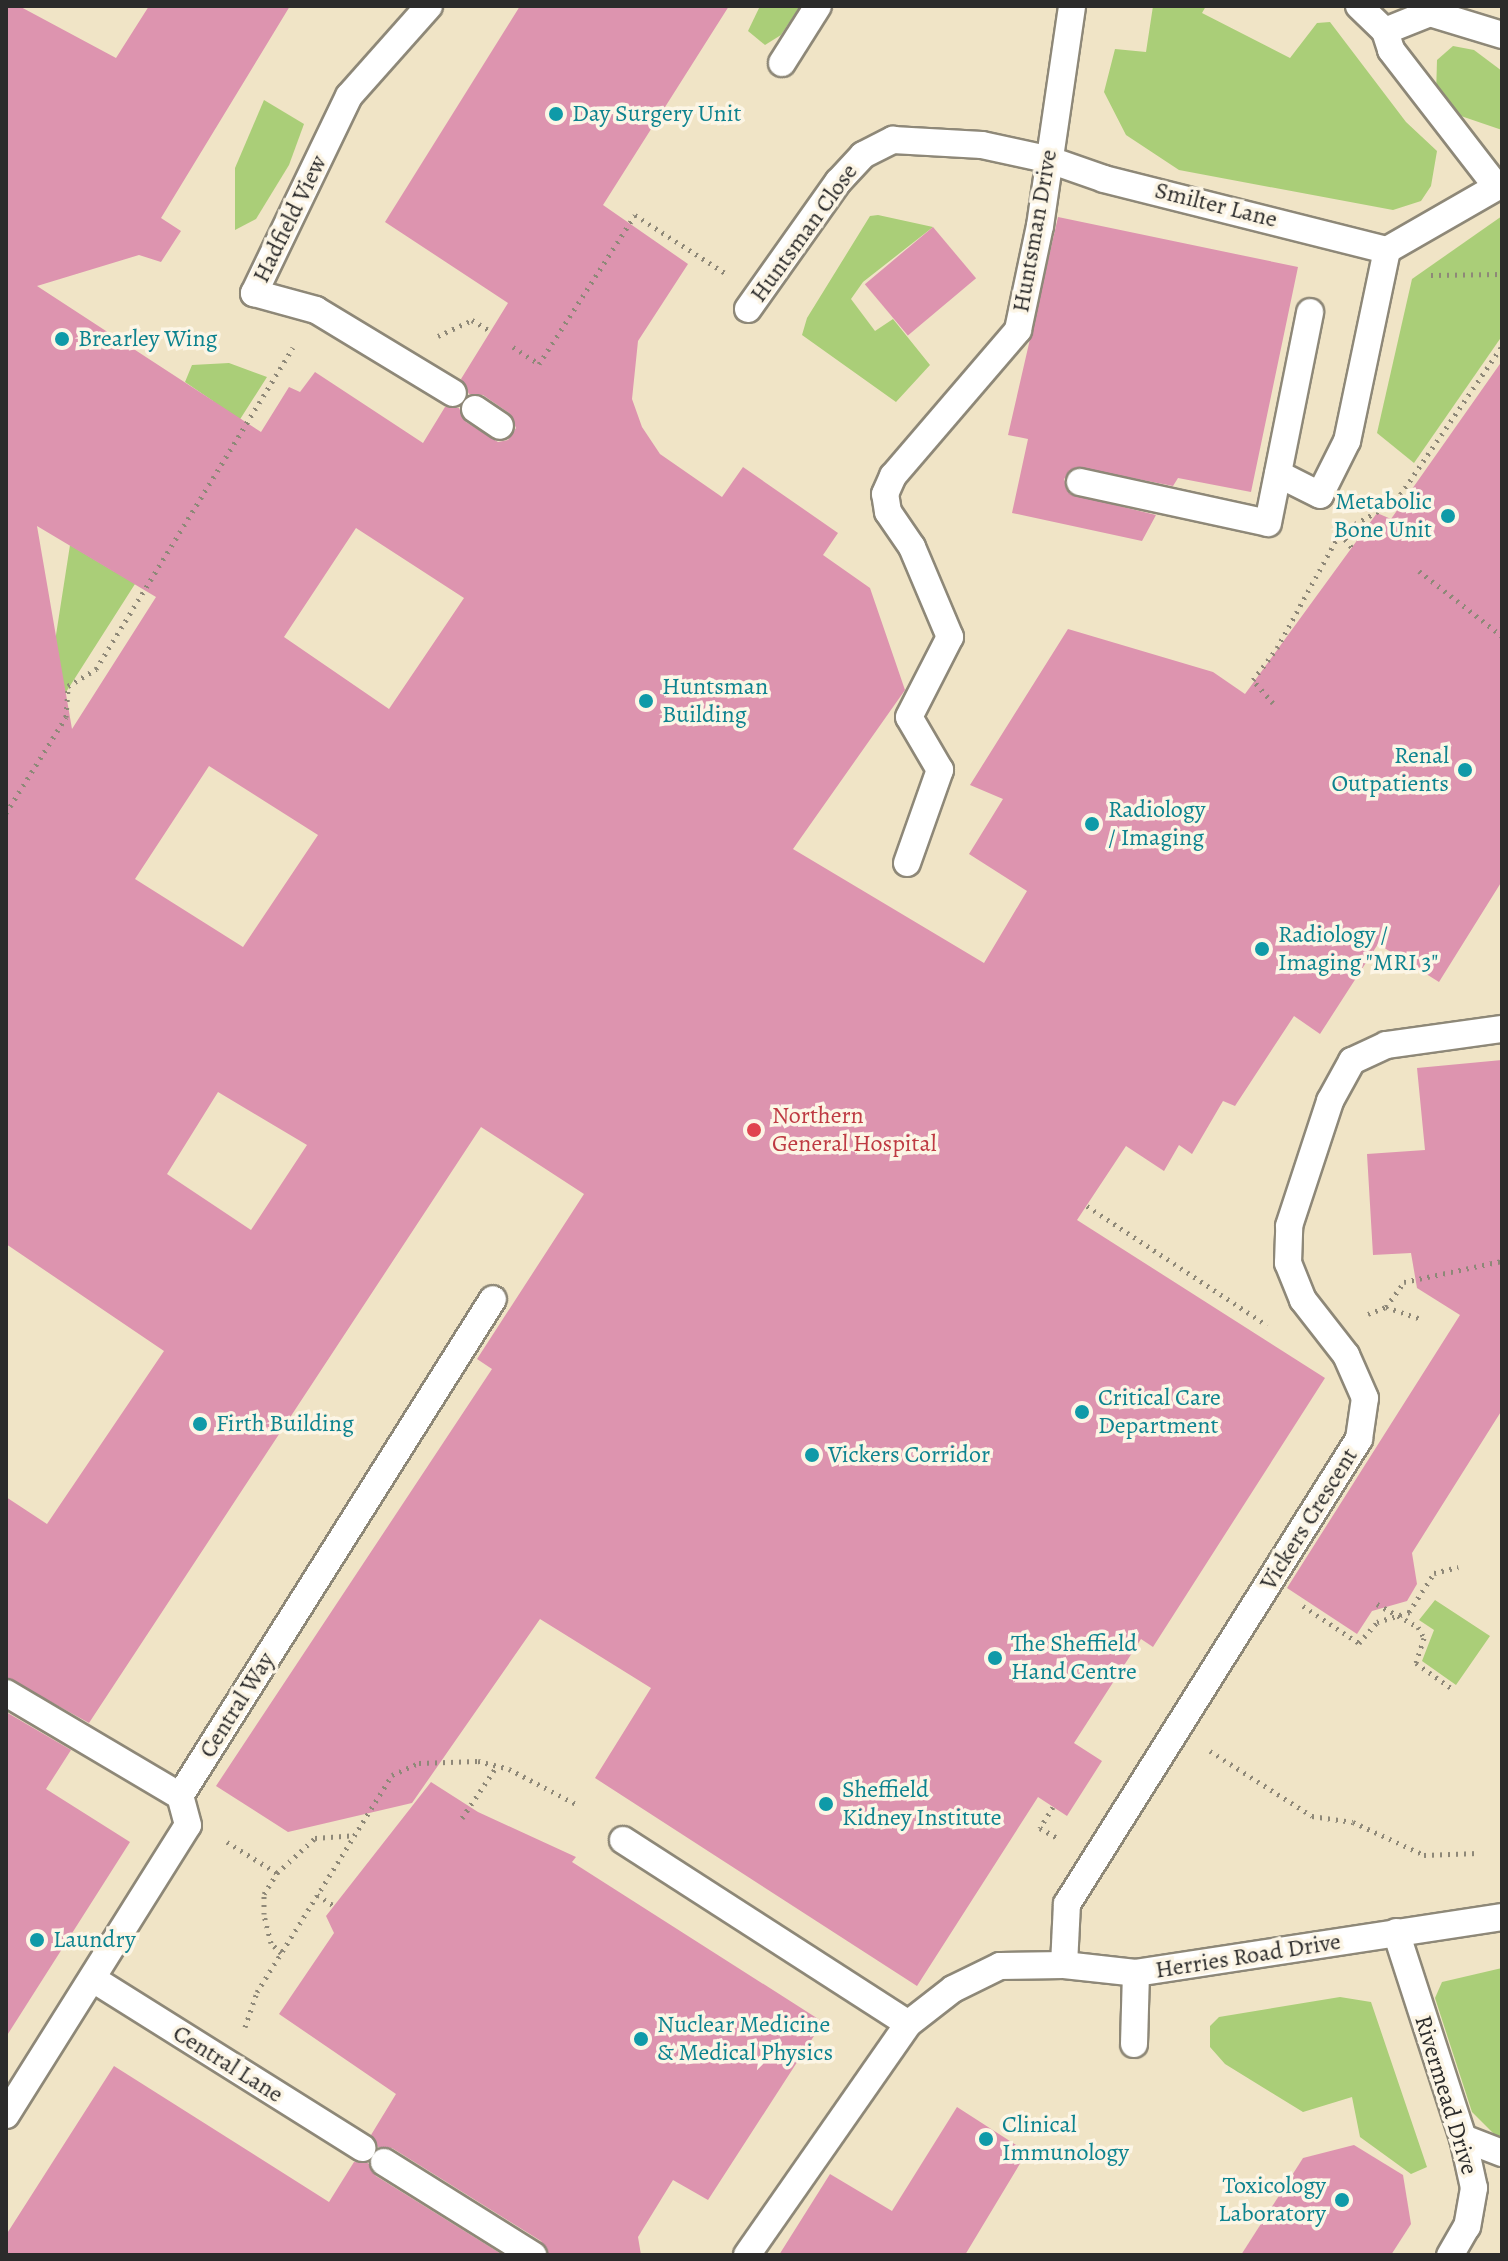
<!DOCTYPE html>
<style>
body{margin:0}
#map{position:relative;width:1508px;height:2261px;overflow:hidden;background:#f0e4c6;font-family:Alegreya,serif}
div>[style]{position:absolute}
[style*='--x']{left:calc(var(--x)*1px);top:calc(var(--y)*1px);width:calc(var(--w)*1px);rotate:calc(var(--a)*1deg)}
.green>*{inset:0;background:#aace78}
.building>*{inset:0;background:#dd94af;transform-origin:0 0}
.path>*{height:5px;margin-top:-2.5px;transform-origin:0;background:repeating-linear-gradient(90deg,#8e8878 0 2px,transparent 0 8px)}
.roads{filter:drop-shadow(2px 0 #8e8878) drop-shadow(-2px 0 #8e8878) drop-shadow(0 2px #8e8878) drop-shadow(0 -2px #8e8878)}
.service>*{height:26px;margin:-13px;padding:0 13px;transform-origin:13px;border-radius:13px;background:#fff}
.dots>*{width:22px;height:22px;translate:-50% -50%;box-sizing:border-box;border:4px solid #fcf5e5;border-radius:50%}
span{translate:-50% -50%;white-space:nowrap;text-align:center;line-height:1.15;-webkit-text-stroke:7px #fcf5e5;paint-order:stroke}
.culture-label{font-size:24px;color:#0d838f}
.left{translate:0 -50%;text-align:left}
.right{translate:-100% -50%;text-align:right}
.street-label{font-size:24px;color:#2b2b2b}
.health-label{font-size:24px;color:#be3a42}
.frame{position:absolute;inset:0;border:8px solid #2b2b2b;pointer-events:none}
</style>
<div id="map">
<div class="green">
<i style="clip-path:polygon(760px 6px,800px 6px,781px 35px,765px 45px,748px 31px)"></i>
<i style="clip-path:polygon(1153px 6px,1206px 6px,1202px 13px,1290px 58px,1317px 23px,1330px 22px,1406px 122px,1437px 151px,1431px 186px,1421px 201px,1393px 210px,1179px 170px,1126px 135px,1104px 92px,1115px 49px,1146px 52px)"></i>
<i style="clip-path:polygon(1453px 46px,1474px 50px,1502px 71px,1502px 130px,1458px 115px,1436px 96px,1437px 60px)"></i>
<i style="clip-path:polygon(264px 100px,304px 124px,289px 165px,256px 219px,235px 230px,235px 168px)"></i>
<i style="clip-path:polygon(878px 215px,933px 227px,863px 282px,851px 299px,875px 331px,893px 319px,930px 365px,896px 402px,802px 335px,807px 318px,870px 216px)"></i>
<i style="clip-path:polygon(1502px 216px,1502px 336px,1414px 463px,1377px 433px,1412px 279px)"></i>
<i style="clip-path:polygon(229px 363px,267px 377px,54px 711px,56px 635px,70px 545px,115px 572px,213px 401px,185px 382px,192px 365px)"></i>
<i style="clip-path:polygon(1435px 1600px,1490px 1636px,1456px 1685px,1422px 1661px,1434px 1630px,1419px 1620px)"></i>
<i style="clip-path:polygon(1502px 1968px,1502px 2142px,1472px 2112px,1435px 1998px,1442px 1982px)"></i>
<i style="clip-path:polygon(1340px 1997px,1371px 2002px,1427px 2167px,1411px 2174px,1360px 2137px,1352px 2097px,1303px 2112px,1225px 2064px,1210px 2047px,1210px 2026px,1219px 2017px)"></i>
</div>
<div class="building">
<i style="clip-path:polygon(evenodd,6px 6px,19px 6px,116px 58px,149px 6px,290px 6px,161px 218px,181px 231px,161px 262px,139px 255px,37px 286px,261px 432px,289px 387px,300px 392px,315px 372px,423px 443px,445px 407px,459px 408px,466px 422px,498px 442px,508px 440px,516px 428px,509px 413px,483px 395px,469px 394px,461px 379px,508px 303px,385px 222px,520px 6px,729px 6px,603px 205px,688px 264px,638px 341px,632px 399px,642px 427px,660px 454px,722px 497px,743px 467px,838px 533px,823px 555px,870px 588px,905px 690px,793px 849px,984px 963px,1027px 891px,969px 854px,1003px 799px,970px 785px,1068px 629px,1213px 672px,1245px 694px,1377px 513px,1391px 519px,1502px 361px,1502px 881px,1439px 982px,1378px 944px,1320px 1034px,1294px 1016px,1235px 1106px,1223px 1101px,1192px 1154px,1179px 1145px,1164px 1171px,1126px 1146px,1077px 1220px,1325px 1378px,1153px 1647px,1141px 1639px,1074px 1743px,1102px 1761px,1067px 1816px,1038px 1797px,917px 1986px,595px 1778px,651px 1688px,540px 1619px,412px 1803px,288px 1832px,216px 1786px,492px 1369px,477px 1359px,584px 1194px,481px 1127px,89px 1723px,6px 1677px,6px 1497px,47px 1524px,164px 1351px,6px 1244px,6px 6px,37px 526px,156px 597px,72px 729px,37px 526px,6px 6px,356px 528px,464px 598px,389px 709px,284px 637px,356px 528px,6px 6px,209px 766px,318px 835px,243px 947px,135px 879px,209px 766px,6px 6px,218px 1092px,307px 1145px,251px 1230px,167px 1174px,218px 1092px)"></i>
<i style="clip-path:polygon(1058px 217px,1298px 267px,1251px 492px,1178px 478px,1173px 486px,1076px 467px,1064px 479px,1070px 494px,1156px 515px,1142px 541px,1012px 513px,1028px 439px,1008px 435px)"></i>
<i style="left:933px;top:227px;width:67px;height:89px;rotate:50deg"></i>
<i style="clip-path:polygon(1502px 1060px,1502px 1410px,1412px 1553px,1417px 1584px,1407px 1601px,1372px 1611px,1357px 1634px,1287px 1588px,1460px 1315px,1417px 1288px,1411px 1253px,1373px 1255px,1367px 1154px,1425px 1150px,1417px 1068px)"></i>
<i style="clip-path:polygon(6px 1712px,71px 1750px,46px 1789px,130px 1842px,6px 2037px)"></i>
<i style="clip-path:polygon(431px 1782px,478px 1812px,576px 1857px,572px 1862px,823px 2022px,708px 2200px,673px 2180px,638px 2237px,641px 2255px,549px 2255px,541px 2241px,392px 2148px,378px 2147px,371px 2135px,396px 2094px,279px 2014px,334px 1933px,326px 1916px)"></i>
<i style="clip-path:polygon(114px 2066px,329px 2202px,354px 2162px,368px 2163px,376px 2176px,503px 2255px,6px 2255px,6px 2235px)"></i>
<i style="clip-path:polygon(957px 2107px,1027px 2152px,965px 2255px,779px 2255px,830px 2174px,892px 2211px)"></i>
<i style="clip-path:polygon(1354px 2145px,1403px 2175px,1411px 2224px,1391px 2255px,1241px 2255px,1303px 2158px)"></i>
</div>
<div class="path">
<i style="--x:1431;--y:275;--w:71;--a:-0.8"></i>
<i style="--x:438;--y:336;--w:38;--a:-25"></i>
<i style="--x:472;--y:320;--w:21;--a:31"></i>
<i style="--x:513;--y:347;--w:31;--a:33"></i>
<i style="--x:539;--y:364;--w:177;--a:-57.2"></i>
<i style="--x:635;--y:215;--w:107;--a:32.8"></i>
<i style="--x:1348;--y:528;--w:55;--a:-29.4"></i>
<i style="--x:1396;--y:501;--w:188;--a:-55.6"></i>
<i style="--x:1419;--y:571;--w:105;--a:38.1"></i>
<i style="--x:1273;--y:703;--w:30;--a:-131"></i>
<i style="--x:1253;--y:680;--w:40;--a:-53"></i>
<i style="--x:1277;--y:648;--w:131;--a:-61.3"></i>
<i style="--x:1340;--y:533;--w:19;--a:51"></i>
<i style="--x:6;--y:813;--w:113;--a:-58"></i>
<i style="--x:66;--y:717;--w:31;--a:-86"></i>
<i style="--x:68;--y:686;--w:33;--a:-31"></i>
<i style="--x:96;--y:669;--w:377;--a:-58.5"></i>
<i style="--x:1087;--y:1206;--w:216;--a:33.5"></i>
<i style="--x:1386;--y:1307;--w:39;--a:19"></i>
<i style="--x:1368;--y:1314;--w:19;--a:-21"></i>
<i style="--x:1386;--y:1307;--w:31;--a:-54"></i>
<i style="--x:1404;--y:1282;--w:100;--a:-12.1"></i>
<i style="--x:1377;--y:1604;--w:47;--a:29.3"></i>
<i style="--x:1418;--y:1627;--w:13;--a:61"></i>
<i style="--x:1424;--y:1638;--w:26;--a:108"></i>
<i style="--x:1416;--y:1663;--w:47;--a:35.4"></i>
<i style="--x:1303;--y:1606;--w:67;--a:33.5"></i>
<i style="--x:1359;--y:1643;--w:28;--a:-49"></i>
<i style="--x:1377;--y:1622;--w:34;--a:-17"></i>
<i style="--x:1409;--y:1612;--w:46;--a:-57.3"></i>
<i style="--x:1434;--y:1573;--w:25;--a:-14"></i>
<i style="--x:1210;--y:1751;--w:121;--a:32.5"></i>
<i style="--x:1312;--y:1816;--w:41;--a:8.3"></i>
<i style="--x:1353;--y:1822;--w:78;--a:24.9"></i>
<i style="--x:1424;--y:1855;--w:54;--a:-2.1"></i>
<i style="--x:1053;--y:1807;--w:25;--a:122"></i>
<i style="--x:1040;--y:1828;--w:22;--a:30"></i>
<i style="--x:462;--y:1818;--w:63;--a:-56.1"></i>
<i style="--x:227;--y:1842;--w:59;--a:31.8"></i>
<i style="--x:317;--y:1895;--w:19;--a:32"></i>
<i style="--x:281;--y:1953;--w:14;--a:-135"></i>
<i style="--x:271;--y:1943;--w:30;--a:-104"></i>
<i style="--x:264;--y:1914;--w:20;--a:-90"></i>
<i style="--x:264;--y:1894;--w:25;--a:-58"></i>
<i style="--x:277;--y:1873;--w:52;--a:-42.6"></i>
<i style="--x:315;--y:1838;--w:39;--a:-4"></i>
<i style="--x:245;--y:2027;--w:37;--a:-71"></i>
<i style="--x:257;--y:1992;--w:256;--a:-58.1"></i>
<i style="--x:392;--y:1775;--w:30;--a:-24"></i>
<i style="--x:419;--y:1763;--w:59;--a:-1.9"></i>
<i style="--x:478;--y:1761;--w:32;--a:14"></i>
<i style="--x:509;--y:1769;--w:78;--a:27.6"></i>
</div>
<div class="roads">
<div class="service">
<i style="--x:429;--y:6;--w:120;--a:131.6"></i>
<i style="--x:349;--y:96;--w:219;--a:115.7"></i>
<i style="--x:254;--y:293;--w:64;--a:15.3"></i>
<i style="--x:316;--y:310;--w:160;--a:31.2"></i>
<i style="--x:1359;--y:6;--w:36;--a:44"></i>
<i style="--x:1385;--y:31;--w:20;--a:72"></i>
<i style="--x:1391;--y:50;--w:173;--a:52.3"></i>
<i style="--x:1385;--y:31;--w:48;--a:-21.8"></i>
<i style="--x:1430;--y:13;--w:75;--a:17"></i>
<i style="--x:782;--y:63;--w:67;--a:-57.7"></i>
<i style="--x:1387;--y:250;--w:133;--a:-29.9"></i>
<i style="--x:748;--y:309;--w:156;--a:-54.7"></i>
<i style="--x:838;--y:182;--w:37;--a:-47"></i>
<i style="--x:863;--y:155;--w:34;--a:-27"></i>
<i style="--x:893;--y:140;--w:89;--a:3.2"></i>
<i style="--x:982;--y:145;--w:66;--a:12.2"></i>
<i style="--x:1047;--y:159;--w:60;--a:19.3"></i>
<i style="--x:1104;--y:179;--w:292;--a:14.1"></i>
<i style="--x:1387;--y:250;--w:195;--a:101.8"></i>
<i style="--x:1347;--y:441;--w:60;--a:116.6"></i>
<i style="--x:1320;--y:495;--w:47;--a:-153.4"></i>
<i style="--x:475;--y:409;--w:30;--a:34"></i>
<i style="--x:1080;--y:482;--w:192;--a:12.3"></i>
<i style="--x:1268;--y:523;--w:215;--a:-78.7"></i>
<i style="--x:907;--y:863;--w:99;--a:-70.5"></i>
<i style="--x:940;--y:770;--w:61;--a:-120.3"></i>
<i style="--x:909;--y:717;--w:90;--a:-62.9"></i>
<i style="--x:950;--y:637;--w:98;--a:-112.9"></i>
<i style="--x:912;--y:547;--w:42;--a:-124.4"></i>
<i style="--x:888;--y:512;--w:18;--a:-99"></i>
<i style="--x:885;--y:494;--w:20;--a:-66"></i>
<i style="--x:893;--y:476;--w:192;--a:-49.4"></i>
<i style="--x:1018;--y:330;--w:106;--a:-78.1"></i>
<i style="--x:1040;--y:226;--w:222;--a:-81.7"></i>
<i style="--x:6;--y:1693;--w:202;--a:30.6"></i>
<i style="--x:623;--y:1840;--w:339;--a:32.8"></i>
<i style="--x:1396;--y:1932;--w:217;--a:72"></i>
<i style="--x:1463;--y:2138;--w:51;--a:77.6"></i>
<i style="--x:1474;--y:2188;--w:39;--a:100"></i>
<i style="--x:1467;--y:2226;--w:34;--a:120"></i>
<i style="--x:1064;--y:1965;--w:61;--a:-87.2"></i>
<i style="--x:1067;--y:1904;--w:549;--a:-57.87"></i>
<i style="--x:1359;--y:1439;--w:41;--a:-81.7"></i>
<i style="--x:1365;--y:1398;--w:47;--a:-113.8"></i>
<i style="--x:1346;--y:1355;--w:70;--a:-128"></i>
<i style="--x:1303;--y:1300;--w:40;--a:-112"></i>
<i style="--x:1288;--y:1263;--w:37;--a:-88"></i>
<i style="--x:1289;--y:1226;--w:132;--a:-71.8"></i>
<i style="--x:1330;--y:1101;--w:46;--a:-61.2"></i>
<i style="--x:1352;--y:1061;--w:38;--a:-25"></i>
<i style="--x:1386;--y:1045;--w:117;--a:-7.9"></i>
<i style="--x:93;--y:1979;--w:318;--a:32.1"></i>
<i style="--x:1134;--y:2044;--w:71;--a:-88.4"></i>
<i style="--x:6;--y:2115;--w:342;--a:-57.9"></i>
<i style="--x:188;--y:1825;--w:30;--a:-105"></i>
<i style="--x:180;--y:1796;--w:587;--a:-57.8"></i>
<i style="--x:1463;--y:2138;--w:42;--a:21"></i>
<i style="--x:384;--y:2162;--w:176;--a:32"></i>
<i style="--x:747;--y:2255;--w:282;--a:-55.1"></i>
<i style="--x:908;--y:2024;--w:57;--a:-37.9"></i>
<i style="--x:953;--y:1989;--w:52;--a:-26.1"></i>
<i style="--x:1000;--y:1966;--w:64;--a:-0.9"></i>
<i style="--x:1064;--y:1965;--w:72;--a:6.3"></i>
<i style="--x:1136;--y:1973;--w:370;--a:-8.7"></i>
</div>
</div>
<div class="dots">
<i style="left:556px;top:114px;background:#0f9aa8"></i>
<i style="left:62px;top:339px;background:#0f9aa8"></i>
<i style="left:1448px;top:516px;background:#0f9aa8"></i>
<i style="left:646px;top:701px;background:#0f9aa8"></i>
<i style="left:1465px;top:770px;background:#0f9aa8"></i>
<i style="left:1092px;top:824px;background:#0f9aa8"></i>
<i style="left:1262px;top:949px;background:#0f9aa8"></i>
<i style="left:754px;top:1130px;background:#e0444e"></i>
<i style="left:1082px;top:1412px;background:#0f9aa8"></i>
<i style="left:200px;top:1424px;background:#0f9aa8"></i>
<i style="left:812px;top:1455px;background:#0f9aa8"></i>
<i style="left:995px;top:1658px;background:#0f9aa8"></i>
<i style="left:826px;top:1804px;background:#0f9aa8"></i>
<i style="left:37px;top:1940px;background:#0f9aa8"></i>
<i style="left:641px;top:2039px;background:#0f9aa8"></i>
<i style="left:986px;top:2139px;background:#0f9aa8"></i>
<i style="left:1342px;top:2200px;background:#0f9aa8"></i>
</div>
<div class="culture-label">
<span class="left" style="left:572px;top:114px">Day Surgery Unit</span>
<span class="left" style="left:78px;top:339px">Brearley Wing</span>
<span class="right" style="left:1432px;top:516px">Metabolic<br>Bone Unit</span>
<span class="left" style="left:662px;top:701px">Huntsman<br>Building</span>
<span class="right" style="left:1449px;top:770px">Renal<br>Outpatients</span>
<span class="left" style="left:1108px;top:824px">Radiology<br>/ Imaging</span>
<span class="left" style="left:1278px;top:949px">Radiology /<br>Imaging "MRI 3"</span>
<span class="left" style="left:1098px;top:1412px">Critical Care<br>Department</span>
<span class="left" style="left:216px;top:1424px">Firth Building</span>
<span class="left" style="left:828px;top:1455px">Vickers Corridor</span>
<span class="left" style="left:1011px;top:1658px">The Sheffield<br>Hand Centre</span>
<span class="left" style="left:842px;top:1804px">Sheffield<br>Kidney Institute</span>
<span class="left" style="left:53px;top:1940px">Laundry</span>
<span class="left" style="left:657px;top:2039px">Nuclear Medicine<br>&amp; Medical Physics</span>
<span class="left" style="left:1002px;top:2139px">Clinical<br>Immunology</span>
<span class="right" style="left:1326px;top:2200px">Toxicology<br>Laboratory</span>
</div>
<div class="street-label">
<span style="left:1216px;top:205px;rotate:14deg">Smilter Lane</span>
<span style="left:290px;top:219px;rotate:-64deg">Hadfield View</span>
<span style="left:1035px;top:231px;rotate:-80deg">Huntsman Drive</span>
<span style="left:804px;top:233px;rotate:-54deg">Huntsman Close</span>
<span style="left:1309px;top:1519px;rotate:-58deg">Vickers Crescent</span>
<span style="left:237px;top:1705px;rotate:-58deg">Central Way</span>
<span style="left:1248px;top:1956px;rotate:-9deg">Herries Road Drive</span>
<span style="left:228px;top:2064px;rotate:32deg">Central Lane</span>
<span style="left:1446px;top:2095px;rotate:73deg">Rivermead Drive</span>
</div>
<div class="health-label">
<span class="left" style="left:772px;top:1130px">Northern<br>General Hospital</span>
</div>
<div class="frame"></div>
</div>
